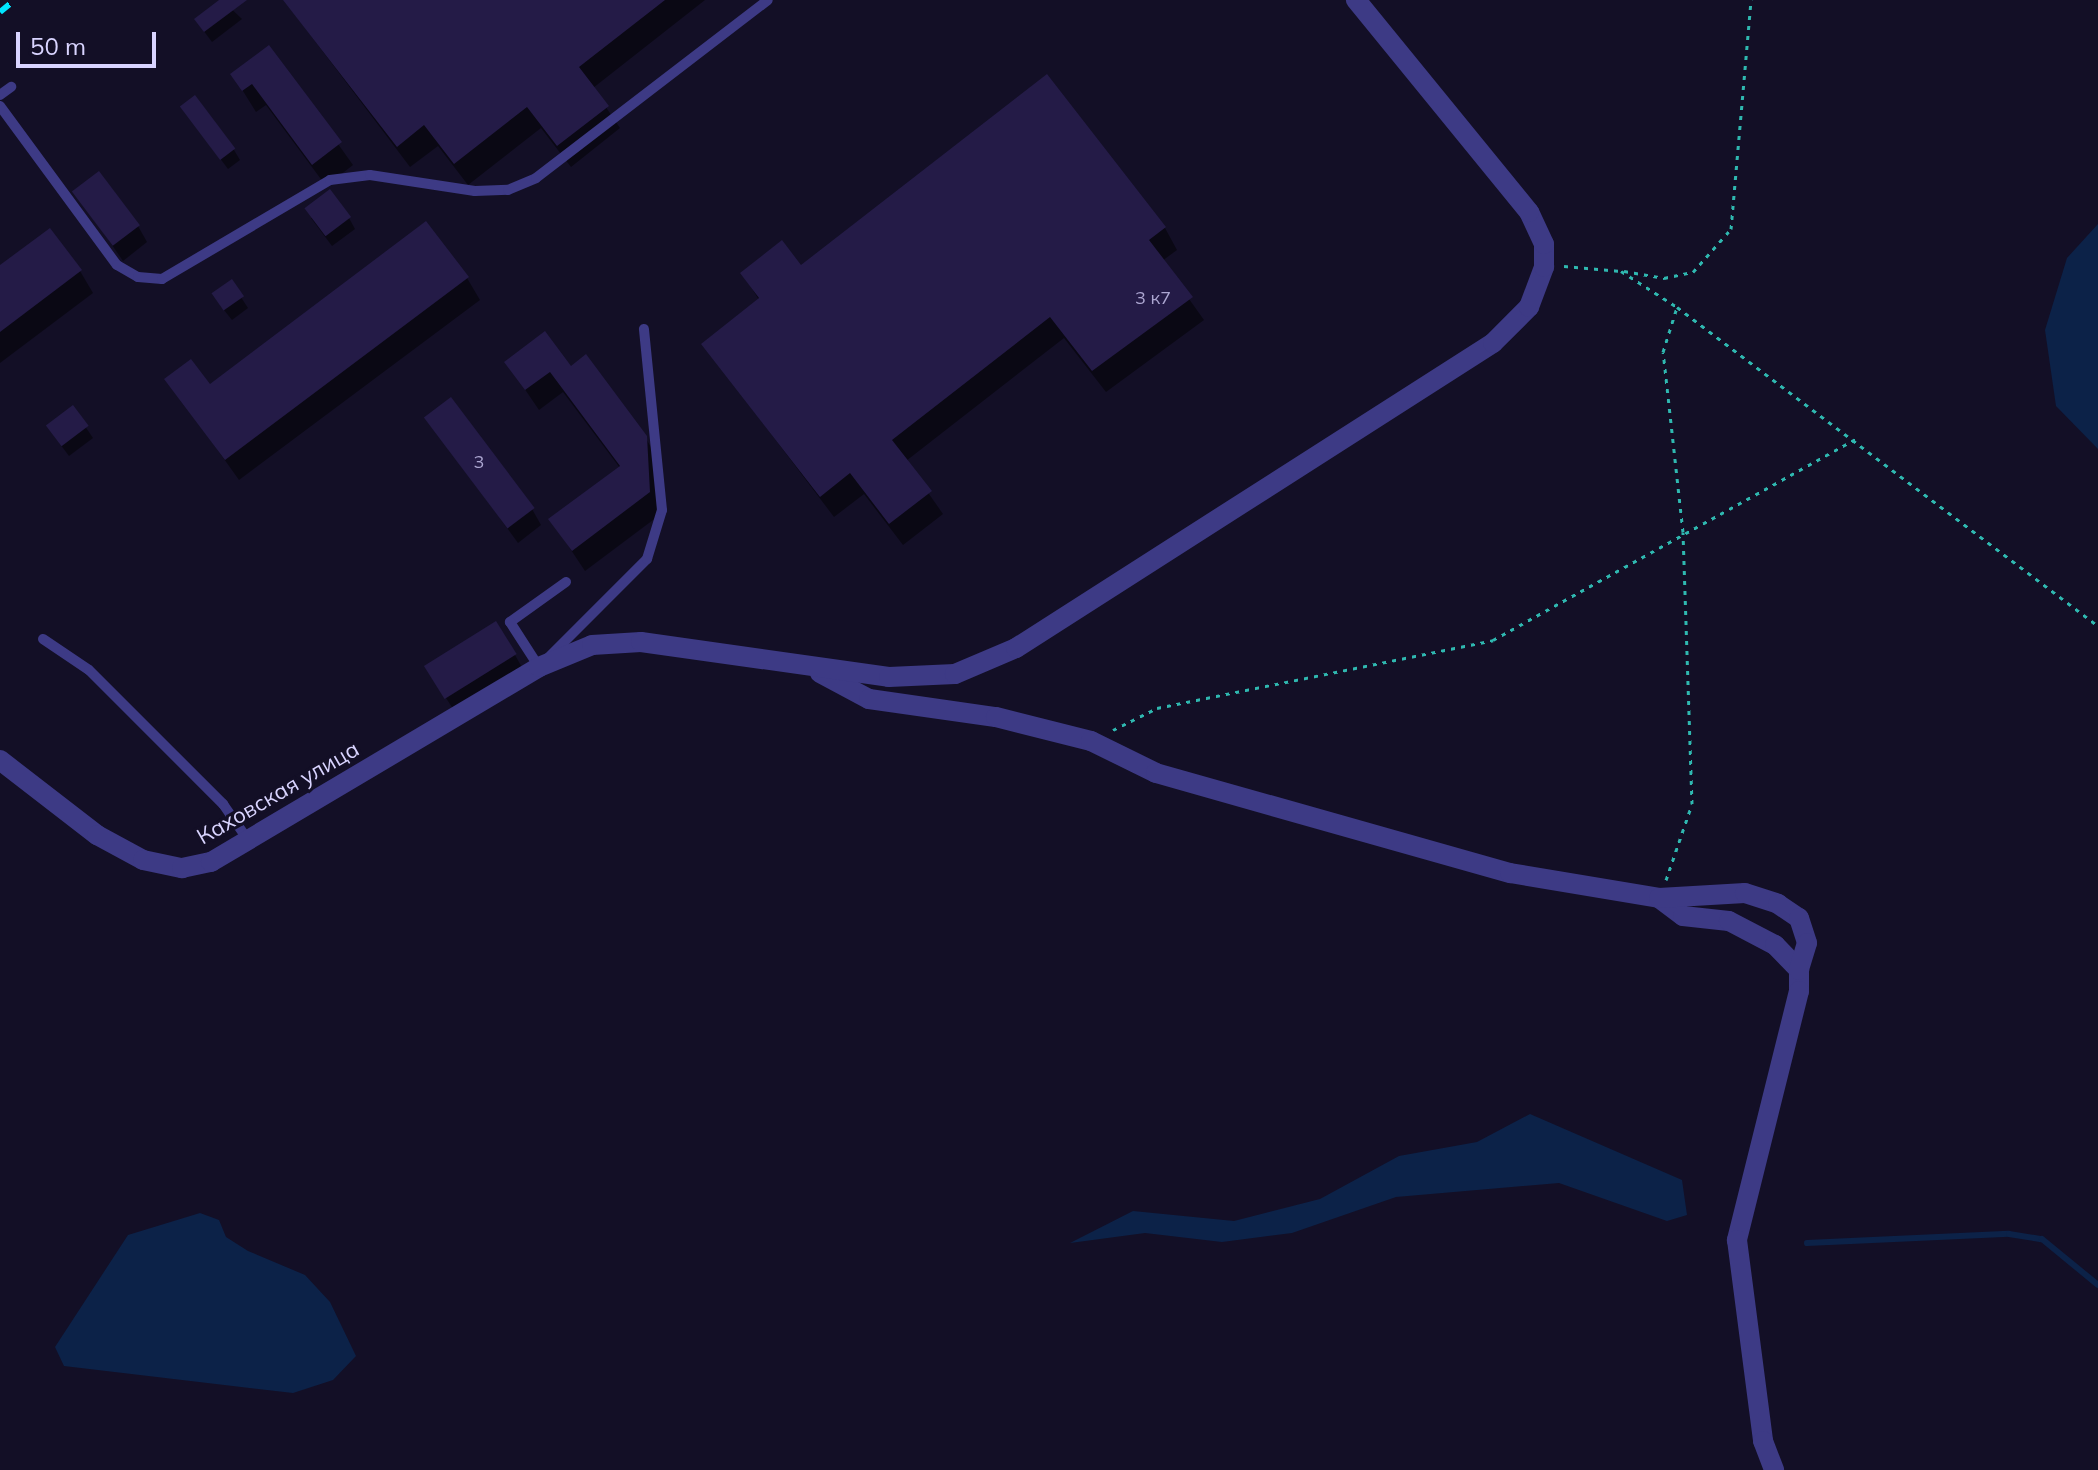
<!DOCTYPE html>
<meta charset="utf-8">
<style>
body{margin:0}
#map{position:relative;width:2098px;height:1470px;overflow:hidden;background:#130f26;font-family:Mulish,sans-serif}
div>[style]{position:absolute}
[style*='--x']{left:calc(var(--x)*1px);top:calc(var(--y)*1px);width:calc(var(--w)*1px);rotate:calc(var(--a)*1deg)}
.water>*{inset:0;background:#0c2248}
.shadow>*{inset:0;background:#0007}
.stream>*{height:6px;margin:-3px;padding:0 3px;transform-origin:3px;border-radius:3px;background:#0c2248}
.building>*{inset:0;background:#241b47;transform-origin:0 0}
.path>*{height:3px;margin-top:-1.5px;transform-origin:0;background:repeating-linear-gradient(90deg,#2fb8b0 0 4px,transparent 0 10px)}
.service>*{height:10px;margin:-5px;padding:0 5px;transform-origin:5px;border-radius:5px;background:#3d3a85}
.minor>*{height:20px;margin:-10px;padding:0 10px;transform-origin:10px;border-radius:10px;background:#3d3a85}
.rail>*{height:6px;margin-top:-3px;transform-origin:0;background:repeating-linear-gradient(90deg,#00e5ff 0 12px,transparent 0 22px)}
span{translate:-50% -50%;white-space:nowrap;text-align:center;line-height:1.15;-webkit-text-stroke:6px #130f26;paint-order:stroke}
.number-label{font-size:18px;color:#aca6d1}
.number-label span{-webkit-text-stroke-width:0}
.street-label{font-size:22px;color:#d9d4ff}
.scale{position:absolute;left:16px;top:32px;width:140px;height:36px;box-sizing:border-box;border:4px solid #d9d4ff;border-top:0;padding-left:10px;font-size:24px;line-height:28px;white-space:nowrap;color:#d9d4ff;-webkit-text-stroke:6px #130f26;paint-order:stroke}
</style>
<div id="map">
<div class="water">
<i style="clip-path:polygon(2098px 224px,2098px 449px,2056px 406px,2045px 330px,2067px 258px)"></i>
<i style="clip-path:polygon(1530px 1114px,1682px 1180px,1687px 1215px,1667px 1221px,1559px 1183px,1396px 1197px,1292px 1233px,1222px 1242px,1145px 1233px,1070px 1243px,1133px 1211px,1234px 1221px,1320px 1199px,1399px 1156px,1477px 1142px)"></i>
<i style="clip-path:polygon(200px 1213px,219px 1220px,226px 1237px,248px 1251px,305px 1275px,330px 1302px,356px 1356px,333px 1380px,293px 1393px,64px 1366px,55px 1347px,128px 1235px)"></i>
</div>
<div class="shadow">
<i style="clip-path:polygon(222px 0,242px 19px,212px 42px,203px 30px)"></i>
<i style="clip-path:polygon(284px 0,705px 0,593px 88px,620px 128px,571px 167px,541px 128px,468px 185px,438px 146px,410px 167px)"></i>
<i style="clip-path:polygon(269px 47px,353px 165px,326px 186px,266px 105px,256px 112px,233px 75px)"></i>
<i style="clip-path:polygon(189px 117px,234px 150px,240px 160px,228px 169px)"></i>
<i style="clip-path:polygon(75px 191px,138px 226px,147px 242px,123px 261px)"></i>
<i style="clip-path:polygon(311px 218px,349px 218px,355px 229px,332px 246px)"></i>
<i style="clip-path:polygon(1165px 228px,1177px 250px,1162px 261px,1204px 320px,1106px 392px,1064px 338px,906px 461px,943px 514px,903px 545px,864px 494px,834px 517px,703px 344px,759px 300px,743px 274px)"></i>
<i style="clip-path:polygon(0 268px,80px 271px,93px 293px,0 363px)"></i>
<i style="clip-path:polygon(467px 278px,480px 300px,239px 480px,167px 379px,209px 387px)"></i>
<i style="clip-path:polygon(231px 282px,248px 308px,232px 320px,220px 305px)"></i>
<i style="clip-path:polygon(507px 363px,570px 369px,645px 437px,658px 459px,661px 514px,585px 571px,551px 520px,620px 468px,563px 392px,539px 410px)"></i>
<i style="clip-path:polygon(72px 407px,93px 438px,69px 456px,54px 436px)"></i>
<i style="clip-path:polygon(427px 418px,532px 509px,541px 525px,518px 543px)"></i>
<i style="clip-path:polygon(515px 655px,524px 671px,457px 715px,437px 684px)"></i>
</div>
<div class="stream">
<i style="--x:1807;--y:1243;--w:202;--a:-2.6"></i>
<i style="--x:2009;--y:1234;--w:33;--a:9"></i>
<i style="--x:2042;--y:1239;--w:72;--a:39.4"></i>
</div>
<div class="building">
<i style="clip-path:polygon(219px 0,247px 0,204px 32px,194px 19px)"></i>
<i style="clip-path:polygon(283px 0,665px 0,579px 67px,609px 106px,557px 146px,527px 107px,454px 164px,424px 125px,397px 147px)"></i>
<i style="clip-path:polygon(269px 45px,342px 142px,312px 165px,252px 84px,242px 91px,230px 74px)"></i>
<i style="clip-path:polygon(1047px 74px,1166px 227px,1149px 240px,1193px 297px,1092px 371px,1050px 317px,892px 440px,932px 491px,889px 524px,850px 473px,820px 497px,701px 344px,759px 298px,740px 273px,782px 240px,801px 265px)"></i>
<i style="left:195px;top:95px;width:67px;height:19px;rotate:53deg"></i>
<i style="left:99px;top:171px;width:68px;height:34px;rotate:53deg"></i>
<i style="left:330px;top:189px;width:35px;height:32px;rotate:53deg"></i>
<i style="clip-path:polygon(426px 221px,469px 277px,225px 460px,164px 379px,191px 359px,210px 384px)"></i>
<i style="clip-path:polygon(50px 228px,82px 270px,0 332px,0 265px)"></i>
<i style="left:232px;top:279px;width:21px;height:25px;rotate:55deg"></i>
<i style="clip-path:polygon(545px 331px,571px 366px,586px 354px,647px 436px,650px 492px,572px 551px,548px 519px,620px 466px,550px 372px,525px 390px,504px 362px)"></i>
<i style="left:451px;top:397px;width:139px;height:34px;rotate:53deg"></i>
<i style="left:73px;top:405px;width:26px;height:34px;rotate:53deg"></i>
<i style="left:496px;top:621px;width:39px;height:85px;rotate:58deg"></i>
</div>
<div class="path">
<i style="--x:1564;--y:266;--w:57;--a:5"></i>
<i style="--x:1621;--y:271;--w:67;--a:32.7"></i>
<i style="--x:1677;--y:307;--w:528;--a:37.15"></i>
<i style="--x:1624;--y:271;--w:41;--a:9.9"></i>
<i style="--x:1664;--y:278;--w:30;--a:-12"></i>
<i style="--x:1693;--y:272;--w:57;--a:-48.5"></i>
<i style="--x:1731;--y:229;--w:230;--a:-85"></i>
<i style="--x:1113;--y:730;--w:49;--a:-26.6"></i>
<i style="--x:1157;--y:708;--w:343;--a:-11.4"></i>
<i style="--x:1493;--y:640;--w:415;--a:-29"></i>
<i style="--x:1666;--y:880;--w:80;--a:-71.1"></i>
<i style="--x:1692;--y:804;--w:272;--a:-91.9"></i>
<i style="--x:1683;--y:532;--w:181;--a:-96.3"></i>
<i style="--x:1663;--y:352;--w:47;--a:-72.7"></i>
</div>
<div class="service">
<i style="--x:0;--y:95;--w:14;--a:-36"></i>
<i style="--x:0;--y:106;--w:197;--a:53.7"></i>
<i style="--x:117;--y:265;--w:24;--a:30"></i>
<i style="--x:138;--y:277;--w:24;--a:5"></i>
<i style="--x:162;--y:279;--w:195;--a:-30.5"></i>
<i style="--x:330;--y:180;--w:40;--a:-7.1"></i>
<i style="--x:370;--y:175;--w:106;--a:8.7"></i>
<i style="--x:475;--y:191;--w:33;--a:-2"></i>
<i style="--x:508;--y:190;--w:30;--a:-23"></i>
<i style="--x:536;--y:178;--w:292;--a:-37.5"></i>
<i style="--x:566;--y:582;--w:69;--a:144.5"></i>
<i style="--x:510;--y:622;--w:54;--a:57.2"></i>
<i style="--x:539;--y:667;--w:153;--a:-45"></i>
<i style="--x:647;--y:559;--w:51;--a:-73"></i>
<i style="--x:662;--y:510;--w:182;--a:-95.7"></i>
<i style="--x:43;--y:639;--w:55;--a:34"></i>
<i style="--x:89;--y:670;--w:190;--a:45"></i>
<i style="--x:223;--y:804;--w:44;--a:55.2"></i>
</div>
<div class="minor">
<i style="--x:820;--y:673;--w:55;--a:28"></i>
<i style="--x:869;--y:699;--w:128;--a:8.1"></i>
<i style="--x:996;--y:717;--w:98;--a:14.2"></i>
<i style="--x:1091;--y:741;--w:72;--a:26.2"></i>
<i style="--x:1156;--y:773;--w:368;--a:15.8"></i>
<i style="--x:1510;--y:873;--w:151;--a:9.5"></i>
<i style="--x:1659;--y:898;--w:30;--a:37"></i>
<i style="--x:1683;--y:916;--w:46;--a:6.2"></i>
<i style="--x:1729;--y:921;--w:52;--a:27.6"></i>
<i style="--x:1775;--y:945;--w:35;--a:46"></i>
<i style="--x:1799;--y:970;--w:21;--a:90"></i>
<i style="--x:1799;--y:991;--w:257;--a:104"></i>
<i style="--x:1737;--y:1240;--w:203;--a:82.6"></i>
<i style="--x:1763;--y:1441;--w:31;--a:69"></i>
<i style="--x:0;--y:760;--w:123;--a:37.7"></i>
<i style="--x:97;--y:835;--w:52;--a:28.5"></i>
<i style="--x:143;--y:860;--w:40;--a:12"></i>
<i style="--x:182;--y:868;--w:30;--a:-12"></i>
<i style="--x:211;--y:862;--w:382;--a:-30.7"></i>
<i style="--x:539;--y:667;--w:57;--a:-22.5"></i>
<i style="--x:592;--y:645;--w:49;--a:-3.5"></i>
<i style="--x:641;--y:642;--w:250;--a:8"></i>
<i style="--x:889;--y:677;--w:66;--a:-2.6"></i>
<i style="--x:955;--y:674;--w:66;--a:-23.1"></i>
<i style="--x:1016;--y:648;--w:566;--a:-32.6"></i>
<i style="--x:1493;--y:343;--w:51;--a:-45"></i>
<i style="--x:1529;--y:307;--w:43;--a:-69.4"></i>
<i style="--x:1544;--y:267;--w:23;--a:-90"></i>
<i style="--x:1544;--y:244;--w:35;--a:-115"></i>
<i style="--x:1529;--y:212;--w:274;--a:-129.2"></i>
<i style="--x:1659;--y:898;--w:86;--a:-3.3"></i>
<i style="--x:1745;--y:893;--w:35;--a:18"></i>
<i style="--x:1778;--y:904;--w:25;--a:34"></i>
<i style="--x:1799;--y:918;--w:26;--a:72"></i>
<i style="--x:1807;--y:943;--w:28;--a:107"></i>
</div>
<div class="rail">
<i style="--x:0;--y:12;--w:19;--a:-39"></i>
</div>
<div class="number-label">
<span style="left:1153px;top:298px">3 к7</span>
<span style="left:479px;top:462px">3</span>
</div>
<div class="street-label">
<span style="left:278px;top:793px;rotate:-30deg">Каховская улица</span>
</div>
<div class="scale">50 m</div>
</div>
